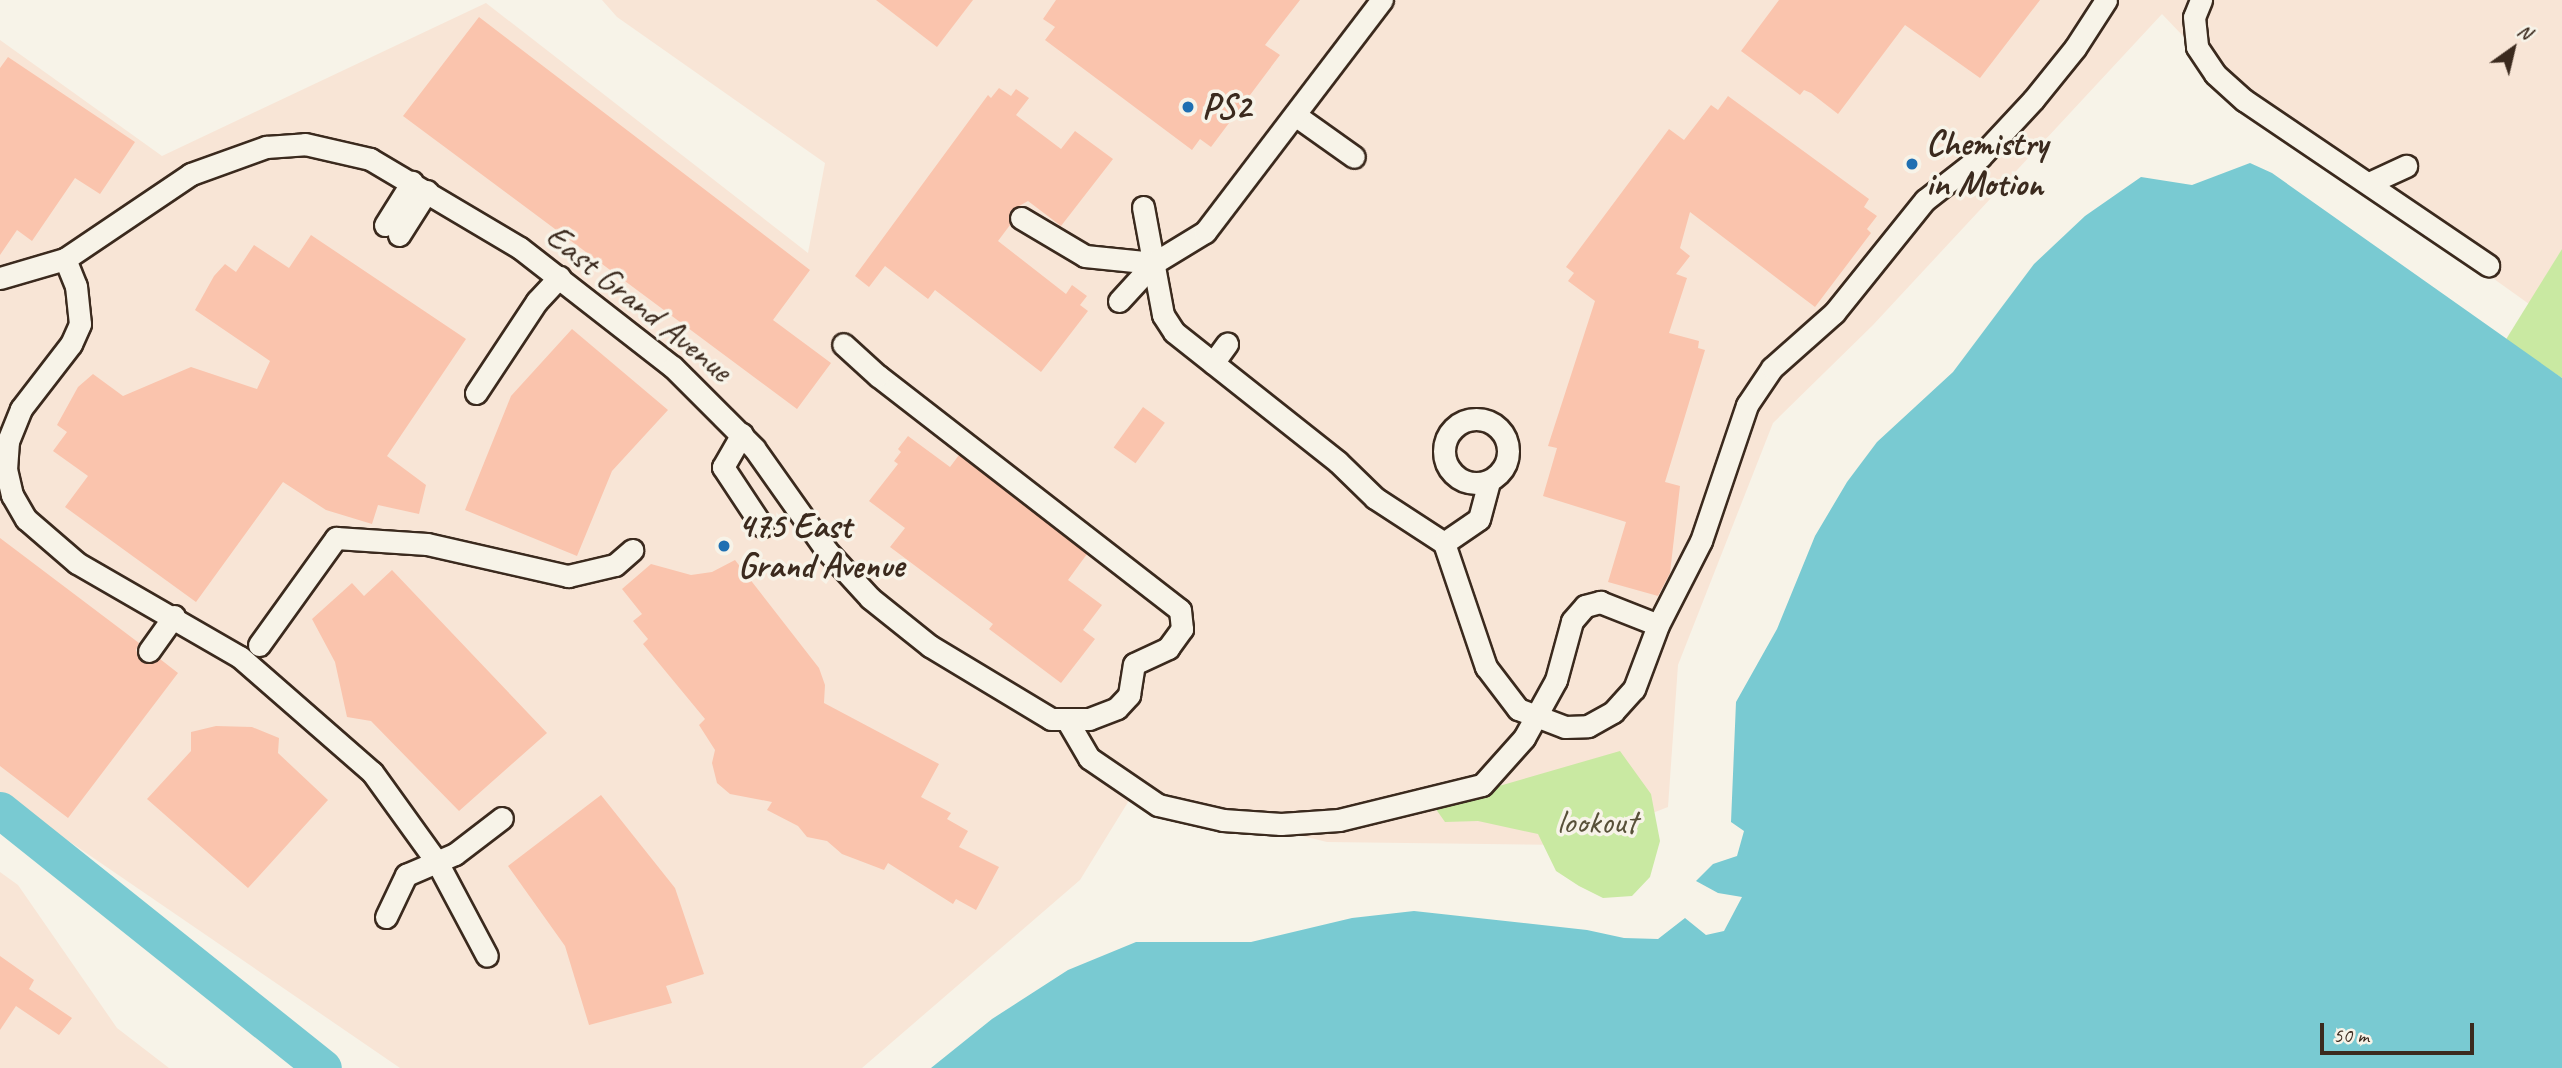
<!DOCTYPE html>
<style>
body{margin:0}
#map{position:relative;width:2562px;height:1068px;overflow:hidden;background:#f7f3e8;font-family:Caveat,sans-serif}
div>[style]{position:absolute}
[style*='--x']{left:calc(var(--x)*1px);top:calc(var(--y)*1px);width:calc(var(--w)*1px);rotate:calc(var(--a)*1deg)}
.built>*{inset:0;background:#f8e5d6}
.green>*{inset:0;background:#c9e9a2}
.water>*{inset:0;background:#79cad2}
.river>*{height:37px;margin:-18.5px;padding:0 18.5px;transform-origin:18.5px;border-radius:18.5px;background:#79cad2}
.building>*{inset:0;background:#fac4ad;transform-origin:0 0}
.roads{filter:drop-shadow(2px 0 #3b2a1e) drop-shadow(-2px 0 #3b2a1e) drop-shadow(0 2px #3b2a1e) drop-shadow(0 -2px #3b2a1e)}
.minor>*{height:21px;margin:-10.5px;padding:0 10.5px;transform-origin:10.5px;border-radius:10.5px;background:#f7f3e8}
.minor>.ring{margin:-10.5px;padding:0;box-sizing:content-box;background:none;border:21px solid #f7f3e8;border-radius:50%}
.dots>*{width:19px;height:19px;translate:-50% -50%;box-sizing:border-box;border:4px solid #f7f3e8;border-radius:50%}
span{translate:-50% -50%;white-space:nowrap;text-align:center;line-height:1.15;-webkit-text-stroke:7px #f7f3e8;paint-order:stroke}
.poi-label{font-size:35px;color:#3b2a1e;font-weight:700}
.left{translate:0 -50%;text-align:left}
.street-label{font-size:35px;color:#3b2a1e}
.park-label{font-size:35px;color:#575038}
.north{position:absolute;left:2478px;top:14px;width:70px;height:70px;-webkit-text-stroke:5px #f7f3e8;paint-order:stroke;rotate:34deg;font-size:19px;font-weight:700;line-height:28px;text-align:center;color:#3b2a1e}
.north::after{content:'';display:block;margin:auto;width:24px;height:32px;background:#3b2a1e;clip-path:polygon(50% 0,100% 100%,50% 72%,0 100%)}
.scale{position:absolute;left:2320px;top:1023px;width:154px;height:32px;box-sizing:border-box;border:4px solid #3b2a1e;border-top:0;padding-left:9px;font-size:21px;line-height:24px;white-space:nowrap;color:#3b2a1e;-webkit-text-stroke:5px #f7f3e8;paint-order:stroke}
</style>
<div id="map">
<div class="built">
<i style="clip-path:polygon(602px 0,2562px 0,2562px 249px,2529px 304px,2244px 100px,2162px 14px,1873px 325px,1773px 423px,1678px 665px,1668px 807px,1570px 845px,1327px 842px,1133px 794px,1080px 880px,862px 1068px,400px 1068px,0 794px,0 40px,162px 156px,486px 3px,808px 253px,825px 163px,617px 17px)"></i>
<i style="clip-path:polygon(0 872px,18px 885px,117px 1028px,169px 1068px,0 1068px)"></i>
</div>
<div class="green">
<i style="clip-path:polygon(2562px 249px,2562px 378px,2505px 341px)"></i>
<i style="clip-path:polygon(1620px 751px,1651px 794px,1660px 841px,1650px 877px,1632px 896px,1603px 898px,1579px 886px,1556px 871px,1538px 834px,1478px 821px,1445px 822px,1433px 805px)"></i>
</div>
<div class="water">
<i style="clip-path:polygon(2250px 163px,2272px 173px,2562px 378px,2562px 1068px,931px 1068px,992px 1019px,1068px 970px,1136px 942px,1251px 942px,1352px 918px,1414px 911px,1587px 930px,1624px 938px,1658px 939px,1685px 918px,1706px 935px,1724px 931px,1742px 897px,1718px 893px,1696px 881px,1713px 864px,1737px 856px,1744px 831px,1731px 822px,1736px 702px,1777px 629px,1815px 536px,1847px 482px,1877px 442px,1953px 372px,2034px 264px,2085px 216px,2141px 177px,2192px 185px)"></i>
</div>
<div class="river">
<i style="--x:0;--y:810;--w:413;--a:38.6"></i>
</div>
<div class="building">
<i style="clip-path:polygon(876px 0,973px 0,937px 47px)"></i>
<i style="clip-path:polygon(1056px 0,1300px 0,1265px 45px,1280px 55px,1211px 147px,1200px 139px,1192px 150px,1045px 40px,1055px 27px,1043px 19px)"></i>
<i style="clip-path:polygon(1779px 0,2040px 0,1980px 78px,1905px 25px,1838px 114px,1811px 93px,1804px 90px,1800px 95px,1741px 51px)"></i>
<i style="clip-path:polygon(479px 17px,810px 270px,773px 320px,831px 363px,797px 409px,403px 116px)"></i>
<i style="clip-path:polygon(8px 57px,135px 142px,100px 194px,75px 178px,32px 241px,17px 230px,0 255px,0 68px)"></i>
<i style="clip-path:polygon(999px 88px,1011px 96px,1016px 89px,1029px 98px,1016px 115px,1061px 149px,1075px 131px,1113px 159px,1061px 226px,1028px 201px,1010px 211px,1010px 225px,998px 241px,1066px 294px,1072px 285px,1087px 296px,1080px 305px,1088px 311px,1041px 372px,935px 290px,928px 299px,885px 266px,869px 287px,855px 276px,988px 95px,991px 98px)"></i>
<i style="clip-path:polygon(1728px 96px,1869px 199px,1864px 207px,1877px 216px,1867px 229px,1871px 233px,1815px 307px,1690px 212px,1680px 248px,1690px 256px,1676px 274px,1687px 278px,1669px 333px,1699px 341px,1698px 348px,1705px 350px,1665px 482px,1680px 486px,1670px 573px,1658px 596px,1608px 582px,1626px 522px,1543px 496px,1557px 448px,1548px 446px,1595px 301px,1568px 281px,1574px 273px,1566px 267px,1669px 129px,1684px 140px,1711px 105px,1718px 110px)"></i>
<i style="clip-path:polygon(311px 235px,466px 339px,387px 456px,426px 485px,419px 514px,378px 505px,372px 524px,326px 510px,283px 482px,196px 602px,65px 507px,88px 476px,53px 451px,67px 432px,57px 425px,78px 387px,93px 374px,123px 396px,191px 367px,257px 389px,270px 361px,195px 310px,214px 276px,225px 264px,236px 272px,254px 245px,289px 268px)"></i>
<i style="clip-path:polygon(572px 329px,668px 410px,612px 471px,577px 556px,465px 510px,511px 396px)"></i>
<i style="left:1143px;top:407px;width:27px;height:50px;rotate:36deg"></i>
<i style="clip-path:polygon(908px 436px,950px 467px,959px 455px,1087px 554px,1068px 580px,1102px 605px,1083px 630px,1095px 639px,1061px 683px,989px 629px,993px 624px,890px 547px,905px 528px,869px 501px,898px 464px,894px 461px,901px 452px,898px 449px)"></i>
<i style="clip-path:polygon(0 538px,139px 643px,136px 650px,141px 661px,148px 664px,160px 659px,178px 673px,68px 818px,0 766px)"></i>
<i style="clip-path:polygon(735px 560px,819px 668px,825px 685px,824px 703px,939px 764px,921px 797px,951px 813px,947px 819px,968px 831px,959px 847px,999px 867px,976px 910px,956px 899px,953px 904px,888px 863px,884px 870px,842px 854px,827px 841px,807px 837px,798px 826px,767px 810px,772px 802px,730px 794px,717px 783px,712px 763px,715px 750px,699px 725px,705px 719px,643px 644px,648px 639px,633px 621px,642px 614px,622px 589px,651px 564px,691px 575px,712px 572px)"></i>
<i style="clip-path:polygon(392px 570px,547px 733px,459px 811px,371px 721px,347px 717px,335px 662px,312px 619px,352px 583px,364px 596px)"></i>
<i style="clip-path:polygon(216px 726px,252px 727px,279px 738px,278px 753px,328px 800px,248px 888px,147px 799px,191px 751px,191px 732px)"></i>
<i style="clip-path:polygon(601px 795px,675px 888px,704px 974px,666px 986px,672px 1003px,589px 1025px,565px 946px,508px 866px)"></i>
<i style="clip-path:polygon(0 956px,34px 980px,29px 989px,72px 1018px,59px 1035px,16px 1006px,0 1030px)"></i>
</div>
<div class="roads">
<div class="minor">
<i style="--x:2201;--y:0;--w:18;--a:112"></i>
<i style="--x:2194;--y:17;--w:30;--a:84"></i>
<i style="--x:2197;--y:47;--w:32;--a:56"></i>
<i style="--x:2215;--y:74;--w:39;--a:42"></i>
<i style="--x:2244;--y:100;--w:295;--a:34.1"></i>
<i style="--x:1295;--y:115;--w:72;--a:35.4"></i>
<i style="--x:2369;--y:183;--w:41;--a:-24.7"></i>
<i style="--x:1143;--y:207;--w:110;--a:79.5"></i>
<i style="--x:1163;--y:315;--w:20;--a:57"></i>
<i style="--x:1174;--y:332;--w:209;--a:38.4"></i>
<i style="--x:1338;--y:462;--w:52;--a:44.2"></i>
<i style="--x:1375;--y:498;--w:82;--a:33.1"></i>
<i style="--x:1444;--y:543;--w:131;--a:71.3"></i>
<i style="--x:1486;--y:667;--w:53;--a:52.7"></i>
<i style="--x:1518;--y:709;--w:50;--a:21"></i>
<i style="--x:1565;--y:727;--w:23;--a:-2"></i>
<i style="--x:1588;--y:726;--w:29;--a:-29"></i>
<i style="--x:1613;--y:712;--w:31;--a:-48"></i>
<i style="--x:1634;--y:689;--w:68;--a:-69.4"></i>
<i style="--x:1658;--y:625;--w:94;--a:-62.9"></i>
<i style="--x:1701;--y:541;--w:144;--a:-71.3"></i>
<i style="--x:1747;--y:405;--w:45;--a:-56"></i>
<i style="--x:1772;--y:368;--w:83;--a:-41.6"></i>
<i style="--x:1834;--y:313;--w:145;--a:-51.2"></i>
<i style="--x:1925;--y:200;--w:70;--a:-38"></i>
<i style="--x:1980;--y:157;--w:78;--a:-47.1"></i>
<i style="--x:2033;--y:100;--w:67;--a:-51.1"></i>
<i style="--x:2075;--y:48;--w:57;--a:-57.1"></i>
<i style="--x:1021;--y:218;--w:74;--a:30.7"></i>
<i style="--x:1085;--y:256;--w:69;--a:5.8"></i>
<i style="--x:385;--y:225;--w:51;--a:-57.9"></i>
<i style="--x:399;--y:235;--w:52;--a:-57.5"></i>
<i style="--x:65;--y:259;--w:29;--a:68"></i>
<i style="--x:76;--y:286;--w:38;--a:84"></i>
<i style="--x:80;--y:324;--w:22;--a:114"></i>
<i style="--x:71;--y:344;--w:82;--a:127.6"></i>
<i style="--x:21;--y:409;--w:35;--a:112"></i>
<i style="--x:8;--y:441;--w:28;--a:94"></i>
<i style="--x:6;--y:469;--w:27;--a:77"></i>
<i style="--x:12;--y:495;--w:28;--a:60"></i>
<i style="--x:26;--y:519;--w:67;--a:40.8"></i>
<i style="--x:77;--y:563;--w:188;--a:30"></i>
<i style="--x:240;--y:657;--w:175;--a:41.1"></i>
<i style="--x:372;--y:772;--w:111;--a:54.2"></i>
<i style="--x:437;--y:862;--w:106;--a:62"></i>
<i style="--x:0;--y:278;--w:68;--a:-16.3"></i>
<i style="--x:65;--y:259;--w:152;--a:-34"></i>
<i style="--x:191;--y:174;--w:80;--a:-19.8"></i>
<i style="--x:266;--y:147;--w:39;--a:-4"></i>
<i style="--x:305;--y:144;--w:67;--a:13"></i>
<i style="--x:370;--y:159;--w:174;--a:30.7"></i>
<i style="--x:520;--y:248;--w:194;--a:37.9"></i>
<i style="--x:673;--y:367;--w:115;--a:45"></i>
<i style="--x:754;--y:448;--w:126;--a:54.7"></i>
<i style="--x:827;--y:551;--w:64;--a:47.5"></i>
<i style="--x:870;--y:598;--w:77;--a:38.7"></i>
<i style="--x:930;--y:646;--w:141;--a:31.1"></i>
<i style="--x:1051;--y:719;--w:38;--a:0"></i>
<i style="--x:1089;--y:719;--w:30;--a:-21"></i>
<i style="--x:1117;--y:708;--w:18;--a:-47"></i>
<i style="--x:1129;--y:695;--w:31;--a:-81"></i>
<i style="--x:1134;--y:664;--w:38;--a:-25"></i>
<i style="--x:1168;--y:648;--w:24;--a:-54"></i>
<i style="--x:1182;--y:629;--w:19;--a:-96"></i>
<i style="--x:1180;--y:610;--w:382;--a:-142.2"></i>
<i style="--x:878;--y:376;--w:47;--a:-137.6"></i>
<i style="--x:1119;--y:301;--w:52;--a:-47.4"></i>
<i style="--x:1154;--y:263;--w:60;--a:-31.3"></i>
<i style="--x:1205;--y:232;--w:292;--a:-52.7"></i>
<i style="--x:1213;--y:363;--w:24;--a:-54"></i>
<i style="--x:476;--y:393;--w:110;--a:-56.5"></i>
<i style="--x:537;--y:301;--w:33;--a:-47"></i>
<i class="ring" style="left:1444px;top:419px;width:43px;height:43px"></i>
<i style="--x:742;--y:434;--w:38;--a:120"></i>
<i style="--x:723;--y:467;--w:71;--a:56.5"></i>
<i style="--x:1444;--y:543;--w:42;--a:-34.4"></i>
<i style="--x:1479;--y:519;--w:39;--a:-75"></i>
<i style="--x:259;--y:645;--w:132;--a:-54.3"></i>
<i style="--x:336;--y:538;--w:91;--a:3.8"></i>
<i style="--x:427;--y:544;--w:145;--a:12.8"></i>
<i style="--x:568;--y:576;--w:48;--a:-13.2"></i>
<i style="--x:615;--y:565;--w:23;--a:-41"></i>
<i style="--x:149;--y:651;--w:43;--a:-54.5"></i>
<i style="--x:1068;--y:722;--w:42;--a:59.7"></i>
<i style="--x:1089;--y:758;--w:83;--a:34.3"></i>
<i style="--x:1158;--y:805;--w:67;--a:13"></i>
<i style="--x:1223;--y:820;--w:58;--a:3.9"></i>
<i style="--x:1281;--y:824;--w:58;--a:-3.9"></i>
<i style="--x:1339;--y:820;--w:147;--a:-13.8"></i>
<i style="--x:1482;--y:785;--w:63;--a:-48.2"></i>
<i style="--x:1524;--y:738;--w:66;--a:-61.1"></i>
<i style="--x:1556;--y:680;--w:61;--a:-74.8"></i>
<i style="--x:1572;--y:621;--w:20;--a:-49"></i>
<i style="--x:1585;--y:606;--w:16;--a:-15"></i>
<i style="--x:1600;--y:602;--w:62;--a:21.6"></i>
<i style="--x:386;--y:917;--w:47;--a:-64.5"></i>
<i style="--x:406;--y:875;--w:53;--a:-23.2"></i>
<i style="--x:455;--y:854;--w:59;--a:-37.5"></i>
</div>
</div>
<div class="dots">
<i style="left:1188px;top:107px;background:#1f6fb2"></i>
<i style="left:1912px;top:164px;background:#1f6fb2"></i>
<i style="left:724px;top:546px;background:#1f6fb2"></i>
</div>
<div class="poi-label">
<span class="left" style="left:1202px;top:107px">PS2</span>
<span class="left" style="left:1926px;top:164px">Chemistry<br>in Motion</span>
<span class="left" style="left:738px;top:546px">475 East<br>Grand Avenue</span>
</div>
<div class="street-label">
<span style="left:639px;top:303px;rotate:39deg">East Grand Avenue</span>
</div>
<div class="park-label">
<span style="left:1597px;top:822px">lookout</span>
</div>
<div class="north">N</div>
<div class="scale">50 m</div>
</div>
